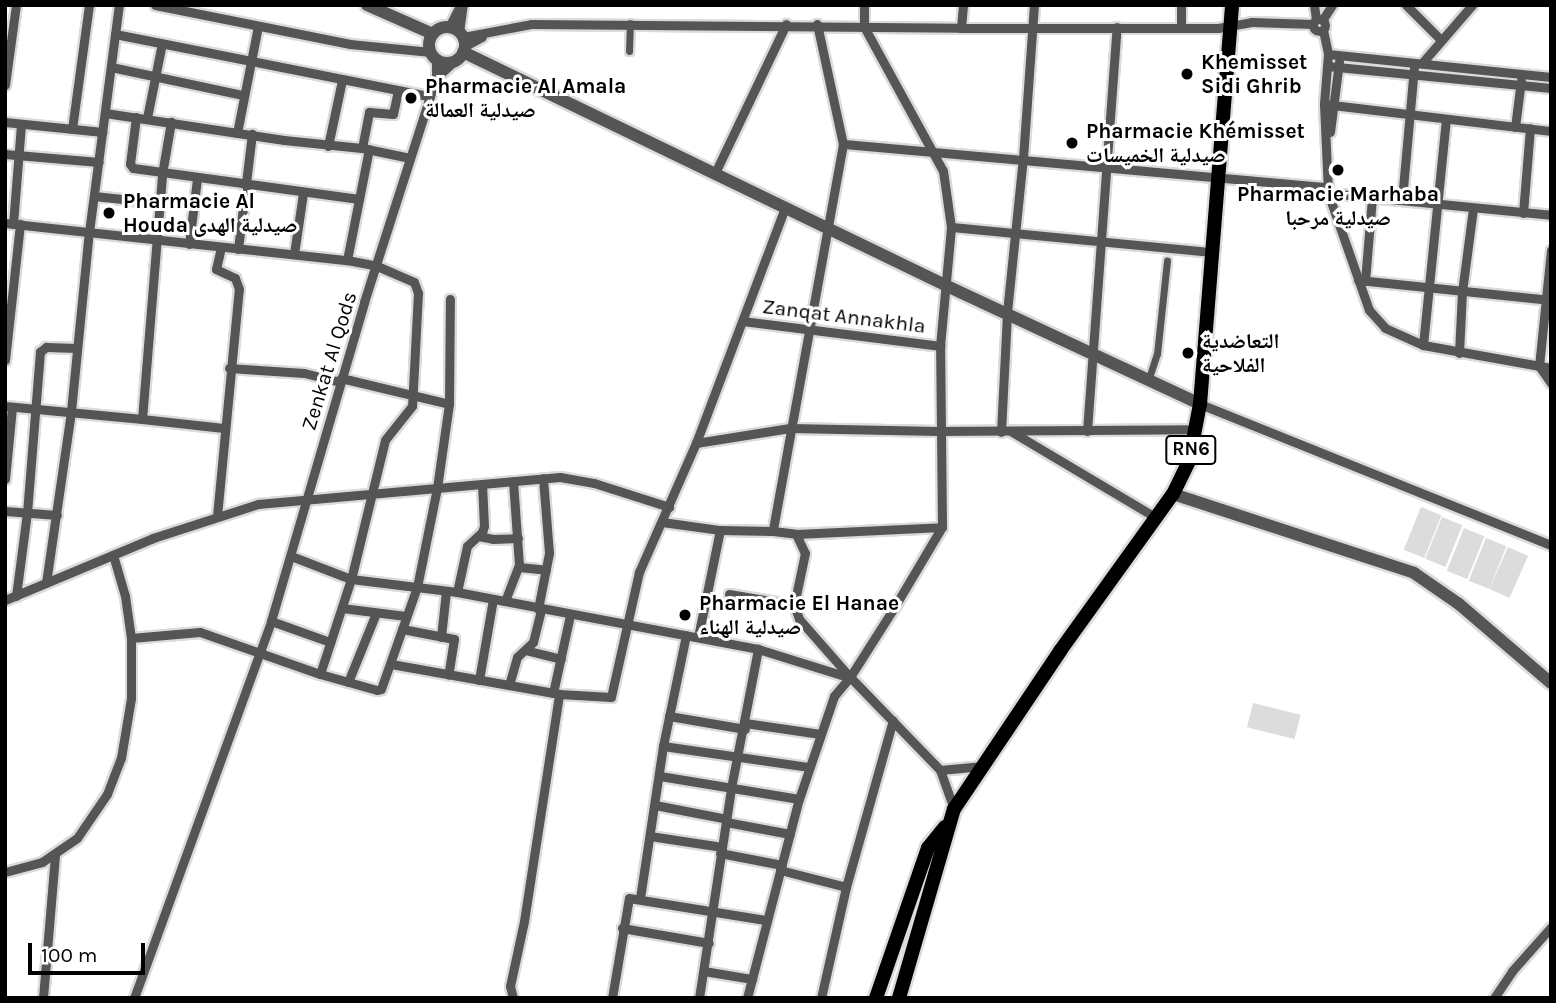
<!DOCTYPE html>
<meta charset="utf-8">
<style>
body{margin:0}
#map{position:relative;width:1556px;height:1003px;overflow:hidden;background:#fff;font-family:Karla,"Noto Naskh Arabic",sans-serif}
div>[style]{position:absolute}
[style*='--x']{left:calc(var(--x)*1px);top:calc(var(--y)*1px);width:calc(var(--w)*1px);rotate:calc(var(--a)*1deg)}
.green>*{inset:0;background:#dcdcdc;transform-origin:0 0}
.roads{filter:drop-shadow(2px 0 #dbdbdb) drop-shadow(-2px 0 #dbdbdb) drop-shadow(0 2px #dbdbdb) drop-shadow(0 -2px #dbdbdb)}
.pedestrian>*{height:7px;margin:-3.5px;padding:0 3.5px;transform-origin:3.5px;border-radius:3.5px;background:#555}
.minor>*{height:9px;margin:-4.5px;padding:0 4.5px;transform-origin:4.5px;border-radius:4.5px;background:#555}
.minor>.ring{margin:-4.5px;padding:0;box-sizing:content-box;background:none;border:9px solid #555;border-radius:50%}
.tertiary>*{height:12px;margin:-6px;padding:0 6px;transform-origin:6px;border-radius:6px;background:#555}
.tertiary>.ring{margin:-6px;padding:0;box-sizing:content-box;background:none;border:12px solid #555;border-radius:50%}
.primary>*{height:14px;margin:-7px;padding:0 7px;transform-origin:7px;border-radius:7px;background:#000}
.dots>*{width:19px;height:19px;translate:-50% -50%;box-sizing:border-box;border:4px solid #fff;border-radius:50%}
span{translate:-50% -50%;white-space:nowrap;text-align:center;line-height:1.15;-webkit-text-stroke:6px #fff;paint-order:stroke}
.shield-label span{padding:2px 5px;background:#fff;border:2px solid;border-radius:5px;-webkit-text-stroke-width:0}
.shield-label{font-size:19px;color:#000;font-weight:700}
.poi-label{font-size:21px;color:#000;font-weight:700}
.left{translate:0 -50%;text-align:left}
.street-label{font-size:21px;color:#000}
.frame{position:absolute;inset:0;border:7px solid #000;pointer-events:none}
.scale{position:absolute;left:28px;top:943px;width:117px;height:32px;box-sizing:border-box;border:4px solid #000;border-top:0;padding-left:9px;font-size:21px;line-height:24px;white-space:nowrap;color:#000;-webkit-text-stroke:5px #fff;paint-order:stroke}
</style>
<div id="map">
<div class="green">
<i style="left:1421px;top:507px;width:22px;height:46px;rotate:22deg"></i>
<i style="left:1442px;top:517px;width:22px;height:45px;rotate:22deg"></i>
<i style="left:1464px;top:528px;width:22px;height:46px;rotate:22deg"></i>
<i style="left:1486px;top:538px;width:22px;height:46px;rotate:22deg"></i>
<i style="left:1508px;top:547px;width:22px;height:46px;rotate:24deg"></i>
<i style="left:1253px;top:703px;width:49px;height:25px;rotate:14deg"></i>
</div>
<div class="roads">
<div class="pedestrian">
<i style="--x:629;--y:51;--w:28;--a:-88"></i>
<i style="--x:1148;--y:381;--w:28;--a:-72"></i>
<i style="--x:1157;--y:354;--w:94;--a:-83.9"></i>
</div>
<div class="minor">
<i style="--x:155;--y:5;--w:199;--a:11.3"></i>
<i style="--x:350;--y:44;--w:81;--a:5.6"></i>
<i style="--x:1314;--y:5;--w:14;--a:82"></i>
<i style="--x:1406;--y:5;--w:49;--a:45"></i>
<i class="ring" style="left:1313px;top:19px;width:3px;height:3px"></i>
<i style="--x:1323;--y:19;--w:17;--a:-57"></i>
<i style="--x:817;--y:24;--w:123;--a:77.8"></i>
<i style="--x:843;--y:144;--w:393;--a:100.3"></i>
<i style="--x:773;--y:531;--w:23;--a:7"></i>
<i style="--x:796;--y:534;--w:21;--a:65"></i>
<i style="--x:805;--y:553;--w:53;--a:101.9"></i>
<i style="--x:794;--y:605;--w:15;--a:70"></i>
<i style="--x:799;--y:619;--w:77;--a:48.7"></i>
<i style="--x:850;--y:677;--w:129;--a:45.9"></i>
<i style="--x:940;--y:770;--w:41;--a:70.3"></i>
<i style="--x:449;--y:27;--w:25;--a:-63"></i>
<i style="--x:1181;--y:27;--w:22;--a:-90"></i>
<i style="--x:961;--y:28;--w:23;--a:-85"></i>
<i style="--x:1323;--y:30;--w:25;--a:78"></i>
<i style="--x:1328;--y:54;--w:50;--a:94.6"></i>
<i style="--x:1324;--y:104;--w:89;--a:87.4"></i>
<i style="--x:1328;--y:193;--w:124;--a:70.7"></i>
<i style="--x:1369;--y:310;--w:24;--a:48"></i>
<i style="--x:1385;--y:328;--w:42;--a:24.1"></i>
<i style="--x:1423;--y:345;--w:130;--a:10.2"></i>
<i style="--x:459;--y:32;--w:27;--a:-82"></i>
<i style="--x:115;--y:34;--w:319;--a:11.2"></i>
<i style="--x:463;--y:37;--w:69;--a:-10.8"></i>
<i style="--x:531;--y:24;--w:430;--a:0.5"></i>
<i style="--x:961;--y:28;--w:257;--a:0"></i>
<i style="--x:1218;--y:28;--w:34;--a:-10"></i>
<i style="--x:1251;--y:22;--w:62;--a:1.8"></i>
<i style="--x:465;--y:46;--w:19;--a:-28"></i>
<i style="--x:1328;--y:54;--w:224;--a:5.9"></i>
<i style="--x:1422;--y:63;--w:77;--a:-49.2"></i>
<i style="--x:1327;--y:66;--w:225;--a:5.6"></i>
<i style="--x:111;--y:67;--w:135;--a:12"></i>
<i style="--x:436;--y:78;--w:25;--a:-43"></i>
<i style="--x:5;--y:85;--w:81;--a:-82.2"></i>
<i style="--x:1324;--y:104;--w:229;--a:6.8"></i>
<i style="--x:105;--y:113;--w:181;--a:8.6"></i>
<i style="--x:284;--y:140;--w:78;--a:5.9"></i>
<i style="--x:362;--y:148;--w:49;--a:11.8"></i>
<i style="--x:136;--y:117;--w:47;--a:97.3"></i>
<i style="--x:130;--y:164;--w:5;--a:53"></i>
<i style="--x:133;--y:168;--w:228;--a:7.8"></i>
<i style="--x:147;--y:118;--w:76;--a:-78.7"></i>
<i style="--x:5;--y:122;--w:98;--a:5.9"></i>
<i style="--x:1515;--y:127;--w:47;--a:-82.7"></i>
<i style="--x:72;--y:129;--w:125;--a:-82.2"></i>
<i style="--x:1330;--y:132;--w:71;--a:-82.7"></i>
<i style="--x:237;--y:133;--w:109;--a:-78.9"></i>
<i style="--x:843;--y:144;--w:487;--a:5.1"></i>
<i style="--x:328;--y:146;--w:67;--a:-78"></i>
<i style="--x:362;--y:148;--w:37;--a:-79"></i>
<i style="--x:369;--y:112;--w:24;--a:5"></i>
<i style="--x:393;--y:114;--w:24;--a:-78"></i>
<i style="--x:5;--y:154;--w:94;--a:4.9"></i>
<i style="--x:715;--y:173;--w:165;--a:-64.5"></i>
<i style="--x:1328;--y:193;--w:224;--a:5.6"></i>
<i style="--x:94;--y:196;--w:66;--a:6.1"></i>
<i style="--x:1402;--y:199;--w:132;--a:-84.8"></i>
<i style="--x:1523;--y:213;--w:85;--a:-85.3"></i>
<i style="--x:5;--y:223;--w:344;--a:6.2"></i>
<i style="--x:347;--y:260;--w:31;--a:11"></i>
<i style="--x:377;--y:266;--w:40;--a:23.4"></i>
<i style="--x:414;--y:282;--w:12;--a:70"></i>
<i style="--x:418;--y:293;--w:113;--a:93"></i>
<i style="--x:412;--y:406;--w:43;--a:128.5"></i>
<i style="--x:385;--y:440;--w:143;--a:103.7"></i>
<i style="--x:351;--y:579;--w:100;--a:108.1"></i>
<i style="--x:13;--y:224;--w:100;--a:-85.4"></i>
<i style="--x:951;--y:227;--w:263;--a:5.5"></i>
<i style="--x:189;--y:244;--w:65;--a:-83"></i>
<i style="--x:238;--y:249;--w:116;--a:-83.1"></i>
<i style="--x:1551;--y:250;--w:117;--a:95.9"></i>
<i style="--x:1539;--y:366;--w:21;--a:55"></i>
<i style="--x:294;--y:254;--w:62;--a:-81.6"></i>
<i style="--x:347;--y:260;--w:113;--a:-78.8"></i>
<i style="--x:1358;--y:280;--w:194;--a:5.9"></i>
<i style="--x:1365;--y:281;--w:84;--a:-85.2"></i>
<i style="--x:743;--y:321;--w:199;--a:7.2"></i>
<i style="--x:1423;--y:345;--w:227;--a:-84.2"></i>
<i style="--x:1459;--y:353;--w:61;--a:-87.2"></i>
<i style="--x:1462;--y:292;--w:84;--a:-82.5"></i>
<i style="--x:5;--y:360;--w:137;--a:-83.7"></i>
<i style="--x:229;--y:368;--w:75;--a:3.8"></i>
<i style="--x:304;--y:373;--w:38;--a:14"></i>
<i style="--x:341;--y:378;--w:111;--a:13.5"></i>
<i style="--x:1200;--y:404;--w:378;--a:21.9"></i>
<i style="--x:5;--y:406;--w:138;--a:5.4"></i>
<i style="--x:142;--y:419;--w:246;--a:-85.3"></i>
<i style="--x:162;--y:174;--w:53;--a:-80.2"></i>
<i style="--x:142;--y:419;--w:82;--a:6.3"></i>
<i style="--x:1087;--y:431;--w:405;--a:-85.8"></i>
<i style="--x:1001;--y:432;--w:120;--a:-87.1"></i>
<i style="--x:1007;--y:312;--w:155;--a:-84.1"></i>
<i style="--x:1023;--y:158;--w:153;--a:-85.9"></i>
<i style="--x:1012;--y:432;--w:166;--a:30.7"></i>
<i style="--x:696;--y:443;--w:95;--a:-9.1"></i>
<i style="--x:790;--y:428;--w:148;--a:1.2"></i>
<i style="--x:938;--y:431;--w:258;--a:-0.4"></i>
<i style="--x:5;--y:479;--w:72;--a:-84.4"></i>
<i style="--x:5;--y:511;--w:52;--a:4.4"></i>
<i style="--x:217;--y:516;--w:228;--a:-84.5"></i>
<i style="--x:239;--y:289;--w:12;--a:-110"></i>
<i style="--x:235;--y:278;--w:21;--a:-155"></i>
<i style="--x:216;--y:269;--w:22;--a:-77"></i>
<i style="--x:662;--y:522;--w:59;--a:7.9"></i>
<i style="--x:720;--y:530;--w:53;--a:1.1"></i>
<i style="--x:796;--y:534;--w:146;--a:-2.7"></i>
<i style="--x:478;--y:536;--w:15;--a:11"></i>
<i style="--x:493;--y:539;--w:25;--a:-2"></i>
<i style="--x:291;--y:556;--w:64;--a:21"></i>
<i style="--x:351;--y:579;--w:107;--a:7"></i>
<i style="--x:457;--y:592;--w:306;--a:10.7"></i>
<i style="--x:758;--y:649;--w:94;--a:17.3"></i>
<i style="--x:519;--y:567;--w:27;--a:6"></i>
<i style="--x:46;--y:583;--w:174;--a:-81.7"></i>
<i style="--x:71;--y:411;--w:180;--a:-84.3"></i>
<i style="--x:89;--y:232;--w:229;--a:-82.5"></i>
<i style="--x:457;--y:592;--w:47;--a:-77.7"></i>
<i style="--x:467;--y:546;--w:21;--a:-43"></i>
<i style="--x:482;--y:532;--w:6;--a:-72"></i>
<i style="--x:484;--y:526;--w:42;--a:-92.7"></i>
<i style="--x:729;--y:594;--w:66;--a:9.6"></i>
<i style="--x:16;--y:596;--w:84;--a:-82.5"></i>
<i style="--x:27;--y:513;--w:162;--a:-85.4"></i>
<i style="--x:40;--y:352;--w:8;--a:-40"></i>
<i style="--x:46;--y:347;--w:31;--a:2"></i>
<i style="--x:5;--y:600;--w:160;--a:-22.7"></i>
<i style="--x:153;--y:538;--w:110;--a:-17.9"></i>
<i style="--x:258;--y:504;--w:303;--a:-5.1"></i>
<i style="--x:560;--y:477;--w:35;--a:10"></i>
<i style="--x:594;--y:483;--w:79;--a:17.7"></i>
<i style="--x:505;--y:601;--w:39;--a:-69"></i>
<i style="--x:519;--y:565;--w:84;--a:-94.1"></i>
<i style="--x:342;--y:608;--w:64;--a:7.1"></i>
<i style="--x:538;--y:609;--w:57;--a:-78.9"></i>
<i style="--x:549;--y:553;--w:75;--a:-94.6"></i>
<i style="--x:271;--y:621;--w:63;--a:19.6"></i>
<i style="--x:402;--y:629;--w:53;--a:10.9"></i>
<i style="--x:454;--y:639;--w:36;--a:99"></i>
<i style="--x:441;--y:637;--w:46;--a:-83.8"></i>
<i style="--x:698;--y:637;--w:109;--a:-78.4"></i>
<i style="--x:131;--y:638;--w:69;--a:-5"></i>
<i style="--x:200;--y:632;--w:127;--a:19.3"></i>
<i style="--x:320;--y:674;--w:59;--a:15.7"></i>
<i style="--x:377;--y:690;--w:4;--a:-14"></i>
<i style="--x:381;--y:689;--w:108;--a:-70.6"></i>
<i style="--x:417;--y:587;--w:101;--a:-78.6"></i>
<i style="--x:437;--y:488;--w:85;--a:-81.9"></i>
<i style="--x:449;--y:404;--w:105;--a:-89.5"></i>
<i style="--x:525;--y:650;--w:37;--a:14"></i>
<i style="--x:391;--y:664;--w:171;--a:10.1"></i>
<i style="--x:559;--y:694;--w:52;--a:3.3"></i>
<i style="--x:611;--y:697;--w:128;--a:-77.4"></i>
<i style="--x:639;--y:572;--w:141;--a:-66.2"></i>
<i style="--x:696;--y:443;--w:252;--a:-69.3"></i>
<i style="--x:479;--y:680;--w:82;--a:-80.2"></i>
<i style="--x:348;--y:682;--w:74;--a:-67.9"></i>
<i style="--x:509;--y:685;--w:29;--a:-74"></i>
<i style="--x:517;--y:657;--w:22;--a:-43"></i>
<i style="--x:533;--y:642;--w:33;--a:-76"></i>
<i style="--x:553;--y:693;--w:80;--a:-77.7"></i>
<i style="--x:669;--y:716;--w:77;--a:9.7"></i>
<i style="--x:745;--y:723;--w:76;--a:8.3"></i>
<i style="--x:663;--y:746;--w:148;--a:8.2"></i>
<i style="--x:940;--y:770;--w:43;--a:-5.3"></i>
<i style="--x:660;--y:776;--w:141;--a:9.4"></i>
<i style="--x:655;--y:805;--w:73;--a:11"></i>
<i style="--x:726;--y:822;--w:65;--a:10.6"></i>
<i style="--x:650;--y:836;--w:73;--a:8.7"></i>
<i style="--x:720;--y:853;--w:63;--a:11"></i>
<i style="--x:780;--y:870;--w:68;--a:14.4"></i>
<i style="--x:5;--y:872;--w:38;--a:-15"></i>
<i style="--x:42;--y:862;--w:42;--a:-34.4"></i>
<i style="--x:77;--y:838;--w:53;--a:-55.7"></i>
<i style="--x:107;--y:794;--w:39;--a:-69"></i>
<i style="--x:121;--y:758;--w:61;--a:-80.5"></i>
<i style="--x:131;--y:698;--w:60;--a:-90"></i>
<i style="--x:131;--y:638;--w:42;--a:-98.1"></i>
<i style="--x:125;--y:596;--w:43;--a:-106.3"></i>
<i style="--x:640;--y:898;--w:154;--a:-81.4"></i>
<i style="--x:663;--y:746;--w:113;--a:-78.3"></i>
<i style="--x:622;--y:928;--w:88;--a:9.8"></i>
<i style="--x:704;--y:971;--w:49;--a:9.5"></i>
<i style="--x:43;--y:998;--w:143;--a:-85.2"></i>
<i style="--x:134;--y:998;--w:401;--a:-70"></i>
<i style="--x:271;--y:621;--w:332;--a:-73.7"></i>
<i style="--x:364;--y:302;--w:235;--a:-72.2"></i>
<i style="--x:436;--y:78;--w:19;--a:-90"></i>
<i style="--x:513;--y:998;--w:12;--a:-104"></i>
<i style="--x:510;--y:986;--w:66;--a:-77.8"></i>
<i style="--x:524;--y:921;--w:230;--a:-81.2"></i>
<i style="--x:612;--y:998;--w:101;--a:-80.4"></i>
<i style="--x:629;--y:898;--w:138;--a:9.2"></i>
<i style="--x:699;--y:998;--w:212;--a:-81.3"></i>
<i style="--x:731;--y:788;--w:142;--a:-79"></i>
<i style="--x:747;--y:998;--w:206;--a:-75.4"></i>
<i style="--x:799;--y:799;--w:109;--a:-71.2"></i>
<i style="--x:834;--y:696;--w:25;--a:-50"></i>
<i style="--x:850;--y:677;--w:84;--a:-57.6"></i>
<i style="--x:895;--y:606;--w:92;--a:-59.3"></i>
<i style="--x:942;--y:527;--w:181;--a:-90.6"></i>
<i style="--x:940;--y:346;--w:120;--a:-84.7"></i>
<i style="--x:951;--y:227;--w:57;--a:-98.1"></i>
<i style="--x:943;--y:171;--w:164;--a:-118.7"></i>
<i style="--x:864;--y:27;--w:22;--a:-90"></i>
<i style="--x:821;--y:998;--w:114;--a:-77.3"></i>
<i style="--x:846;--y:887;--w:173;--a:-74.3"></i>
<i style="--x:1494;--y:998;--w:32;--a:-56"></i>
<i style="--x:1512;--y:971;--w:59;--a:-48.4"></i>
</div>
<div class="tertiary">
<i style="--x:367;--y:5;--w:72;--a:23.7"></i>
<i class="ring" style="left:429px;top:27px;width:24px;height:24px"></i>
<i style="--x:463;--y:52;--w:538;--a:25.8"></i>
<i style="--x:947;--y:286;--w:279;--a:25"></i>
<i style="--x:1173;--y:494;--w:254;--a:18.1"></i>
<i style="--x:1414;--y:573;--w:55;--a:34.6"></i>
<i style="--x:1459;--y:604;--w:121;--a:40.7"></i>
</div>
<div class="primary">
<i style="--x:876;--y:998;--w:159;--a:-70.9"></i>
<i style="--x:928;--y:848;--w:27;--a:-51"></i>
<i style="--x:899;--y:998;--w:197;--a:-73.8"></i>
<i style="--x:954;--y:809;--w:190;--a:-56.1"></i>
<i style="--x:1060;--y:651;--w:193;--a:-54.3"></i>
<i style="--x:1173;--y:494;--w:37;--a:-64"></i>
<i style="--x:1189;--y:461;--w:58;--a:-79.1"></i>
<i style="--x:1200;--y:404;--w:400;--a:-85.4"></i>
</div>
</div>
<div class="dots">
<i style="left:1187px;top:74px;background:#000"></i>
<i style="left:411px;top:98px;background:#000"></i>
<i style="left:1072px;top:143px;background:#000"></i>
<i style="left:1338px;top:170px;background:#000"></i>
<i style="left:109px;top:213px;background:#000"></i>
<i style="left:1188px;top:353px;background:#000"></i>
<i style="left:685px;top:615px;background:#000"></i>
</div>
<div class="shield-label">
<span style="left:1191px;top:450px">RN6</span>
</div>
<div class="poi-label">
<span class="left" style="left:1201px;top:74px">Khemisset<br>Sidi Ghrib</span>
<span class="left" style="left:425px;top:98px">Pharmacie Al Amala<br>صيدلية العمالة</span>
<span class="left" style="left:1086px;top:143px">Pharmacie Khémisset<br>صيدلية الخميسات</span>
<span style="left:1338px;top:206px">Pharmacie Marhaba<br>صيدلية مرحبا</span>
<span class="left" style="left:123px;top:213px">Pharmacie Al<br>Houda صيدلية الهدى</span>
<span class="left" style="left:1202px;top:353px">التعاضدية<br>الفلاحية</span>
<span class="left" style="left:699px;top:615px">Pharmacie El Hanae<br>صيدلية الهناء</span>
</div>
<div class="street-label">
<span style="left:844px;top:316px;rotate:7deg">Zanqat Annakhla</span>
<span style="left:329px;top:361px;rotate:-73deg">Zenkat Al Qods</span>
</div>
<div class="frame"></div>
<div class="scale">100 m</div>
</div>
